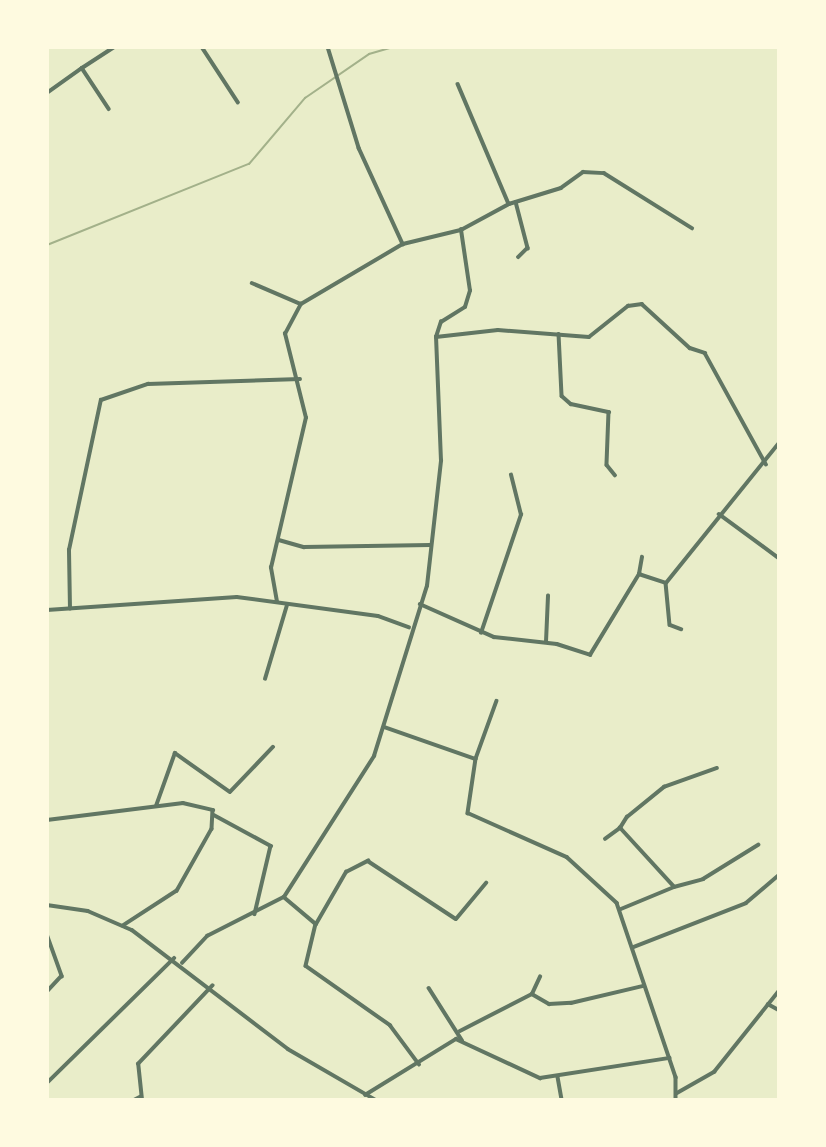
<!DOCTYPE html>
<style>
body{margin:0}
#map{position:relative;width:826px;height:1147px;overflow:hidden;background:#e9edc9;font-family:"DejaVu Sans",sans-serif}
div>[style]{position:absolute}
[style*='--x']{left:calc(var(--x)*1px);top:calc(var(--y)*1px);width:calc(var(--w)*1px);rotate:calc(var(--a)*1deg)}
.stream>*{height:2px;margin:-1px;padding:0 1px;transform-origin:1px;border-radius:1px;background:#a3b18a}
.minor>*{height:3.5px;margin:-1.75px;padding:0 1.75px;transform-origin:1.75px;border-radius:1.75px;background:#617663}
span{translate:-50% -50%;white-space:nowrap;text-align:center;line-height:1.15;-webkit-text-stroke:7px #fefae0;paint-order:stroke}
.frame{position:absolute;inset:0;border:49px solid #fefae0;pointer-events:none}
</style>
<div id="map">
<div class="stream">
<i style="--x:47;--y:245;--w:218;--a:-21.9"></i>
<i style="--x:249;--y:164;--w:87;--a:-49.7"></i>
<i style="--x:305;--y:98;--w:78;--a:-34.5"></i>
<i style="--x:369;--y:54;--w:26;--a:-16"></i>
</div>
<div class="minor">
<i style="--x:202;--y:47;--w:66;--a:56.8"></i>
<i style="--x:328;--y:47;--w:106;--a:72.9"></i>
<i style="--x:359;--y:148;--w:106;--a:65.4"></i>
<i style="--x:82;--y:68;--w:38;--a:-33"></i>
<i style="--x:458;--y:84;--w:130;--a:67"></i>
<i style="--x:47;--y:93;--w:43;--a:-35.5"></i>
<i style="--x:82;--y:68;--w:49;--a:56.6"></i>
<i style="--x:516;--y:202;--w:48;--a:75.4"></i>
<i style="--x:528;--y:248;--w:13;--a:135"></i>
<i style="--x:252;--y:283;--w:53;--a:23.2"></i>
<i style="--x:301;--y:304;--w:118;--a:-30.5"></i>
<i style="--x:403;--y:244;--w:60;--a:-13.6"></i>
<i style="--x:461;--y:230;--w:55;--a:-28.4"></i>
<i style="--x:509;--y:204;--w:54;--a:-17.1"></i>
<i style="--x:561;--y:188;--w:27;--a:-36"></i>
<i style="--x:583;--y:172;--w:21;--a:3"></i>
<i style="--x:604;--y:173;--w:104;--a:32"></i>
<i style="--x:559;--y:334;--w:62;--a:87.2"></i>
<i style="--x:562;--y:396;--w:12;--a:42"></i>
<i style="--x:571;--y:404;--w:39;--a:12"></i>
<i style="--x:609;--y:412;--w:53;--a:92.2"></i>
<i style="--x:607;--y:465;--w:13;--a:51"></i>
<i style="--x:436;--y:337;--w:62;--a:-6.4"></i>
<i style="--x:498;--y:330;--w:91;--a:4.4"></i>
<i style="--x:589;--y:337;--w:50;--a:-38.5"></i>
<i style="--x:628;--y:306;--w:14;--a:-8"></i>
<i style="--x:642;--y:304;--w:65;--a:42.5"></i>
<i style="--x:690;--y:348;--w:16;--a:18"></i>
<i style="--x:705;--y:353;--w:127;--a:61.2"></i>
<i style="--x:719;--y:514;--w:74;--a:36.3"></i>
<i style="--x:279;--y:540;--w:26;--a:16"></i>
<i style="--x:304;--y:547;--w:126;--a:-0.9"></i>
<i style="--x:639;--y:574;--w:28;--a:18"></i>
<i style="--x:666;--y:583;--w:180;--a:-51.1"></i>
<i style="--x:666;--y:583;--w:42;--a:84.6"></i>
<i style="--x:670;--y:625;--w:12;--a:20"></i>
<i style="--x:277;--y:602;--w:35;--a:-100"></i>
<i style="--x:271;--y:568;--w:154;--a:-76.9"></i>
<i style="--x:306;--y:418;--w:87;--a:-104"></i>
<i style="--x:285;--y:334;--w:34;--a:-62"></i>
<i style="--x:420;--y:604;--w:81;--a:24"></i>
<i style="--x:494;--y:637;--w:63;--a:6.3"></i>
<i style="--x:557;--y:644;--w:35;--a:18"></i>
<i style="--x:590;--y:655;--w:95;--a:-58.8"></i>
<i style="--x:639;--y:574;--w:17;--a:-80"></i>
<i style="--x:70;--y:609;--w:59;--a:-91"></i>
<i style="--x:69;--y:550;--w:153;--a:-78"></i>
<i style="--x:101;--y:400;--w:50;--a:-18.8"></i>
<i style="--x:148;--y:384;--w:152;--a:-1.9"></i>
<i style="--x:47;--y:610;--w:190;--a:-3.9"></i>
<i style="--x:237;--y:597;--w:142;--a:7.7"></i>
<i style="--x:378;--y:616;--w:33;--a:20"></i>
<i style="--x:481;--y:633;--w:125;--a:-71.3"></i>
<i style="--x:521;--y:515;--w:41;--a:-104"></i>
<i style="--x:546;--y:642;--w:46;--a:-87.5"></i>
<i style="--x:265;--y:679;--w:77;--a:-73.4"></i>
<i style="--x:497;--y:701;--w:62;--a:109.9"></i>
<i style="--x:476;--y:759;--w:55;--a:98.4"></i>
<i style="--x:468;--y:813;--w:108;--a:24"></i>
<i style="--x:567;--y:857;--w:68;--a:42.6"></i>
<i style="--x:617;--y:903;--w:184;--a:71.3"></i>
<i style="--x:676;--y:1077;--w:23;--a:90"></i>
<i style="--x:384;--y:727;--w:97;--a:19.2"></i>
<i style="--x:156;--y:806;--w:56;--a:-70.3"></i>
<i style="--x:175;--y:753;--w:67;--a:35.3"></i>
<i style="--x:230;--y:792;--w:62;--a:-46.3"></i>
<i style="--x:214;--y:815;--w:65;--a:28.5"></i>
<i style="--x:271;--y:846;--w:70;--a:103.2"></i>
<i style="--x:47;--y:820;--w:137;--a:-7.1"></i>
<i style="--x:183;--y:803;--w:31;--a:13"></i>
<i style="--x:213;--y:810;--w:19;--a:93"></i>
<i style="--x:212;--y:829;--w:71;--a:119.4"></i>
<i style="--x:177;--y:891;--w:64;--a:147.1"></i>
<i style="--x:605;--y:839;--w:19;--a:-36"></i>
<i style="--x:674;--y:887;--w:30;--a:-15"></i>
<i style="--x:703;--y:879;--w:65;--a:-31.7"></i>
<i style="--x:284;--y:897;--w:42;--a:40.2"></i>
<i style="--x:316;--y:924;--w:60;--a:-60"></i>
<i style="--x:346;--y:872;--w:25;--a:-27"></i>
<i style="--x:368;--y:861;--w:105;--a:33.4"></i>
<i style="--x:456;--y:919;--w:47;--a:-50.2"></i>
<i style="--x:47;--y:905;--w:41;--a:8.3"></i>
<i style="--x:88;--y:911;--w:48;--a:23.4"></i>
<i style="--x:132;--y:930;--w:196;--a:37.3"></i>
<i style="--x:288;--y:1049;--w:102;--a:30.1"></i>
<i style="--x:621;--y:909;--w:57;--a:-22.5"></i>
<i style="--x:674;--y:887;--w:80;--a:-132.5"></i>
<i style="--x:620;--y:828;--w:13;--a:-58"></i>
<i style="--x:627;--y:817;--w:48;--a:-39"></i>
<i style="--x:664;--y:787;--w:56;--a:-19.7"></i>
<i style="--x:316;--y:924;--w:43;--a:103.4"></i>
<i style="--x:306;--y:966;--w:103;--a:35.1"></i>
<i style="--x:390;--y:1025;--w:49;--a:53.4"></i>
<i style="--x:47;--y:934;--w:45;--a:70.3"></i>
<i style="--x:62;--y:976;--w:22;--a:133"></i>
<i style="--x:634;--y:947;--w:120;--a:-21.4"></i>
<i style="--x:746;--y:903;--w:43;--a:-40.3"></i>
<i style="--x:182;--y:963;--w:37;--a:-47"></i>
<i style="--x:207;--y:936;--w:86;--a:-26.9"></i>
<i style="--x:284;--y:897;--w:167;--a:-57.4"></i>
<i style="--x:374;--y:756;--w:178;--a:-72.7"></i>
<i style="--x:427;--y:586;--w:126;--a:-83.6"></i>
<i style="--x:441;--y:461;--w:124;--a:-92.3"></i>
<i style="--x:436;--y:337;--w:16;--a:-72"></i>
<i style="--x:441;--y:322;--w:28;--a:-32"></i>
<i style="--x:465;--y:307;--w:17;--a:-73"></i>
<i style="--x:470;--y:291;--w:62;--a:-98.4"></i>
<i style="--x:429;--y:988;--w:62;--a:57.6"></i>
<i style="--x:532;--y:994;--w:20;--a:30"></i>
<i style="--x:549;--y:1004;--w:22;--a:-3"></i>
<i style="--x:571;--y:1003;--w:74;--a:-13.3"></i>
<i style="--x:768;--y:1004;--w:13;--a:29"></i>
<i style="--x:460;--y:1031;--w:81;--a:-27.2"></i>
<i style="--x:532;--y:994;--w:19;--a:-65"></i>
<i style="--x:558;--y:1077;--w:23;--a:80"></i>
<i style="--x:47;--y:1083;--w:178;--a:-44.5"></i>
<i style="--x:677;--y:1093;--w:43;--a:-29.6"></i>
<i style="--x:714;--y:1072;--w:104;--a:-51.3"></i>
<i style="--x:365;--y:1095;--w:107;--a:-31.6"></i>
<i style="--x:456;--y:1039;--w:93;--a:24.9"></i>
<i style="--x:540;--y:1078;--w:131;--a:-8.8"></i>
<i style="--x:134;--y:1100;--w:7;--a:-27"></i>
<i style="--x:142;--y:1100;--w:36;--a:-96"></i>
<i style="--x:138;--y:1064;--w:108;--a:-46.5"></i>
</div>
<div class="frame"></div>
</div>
